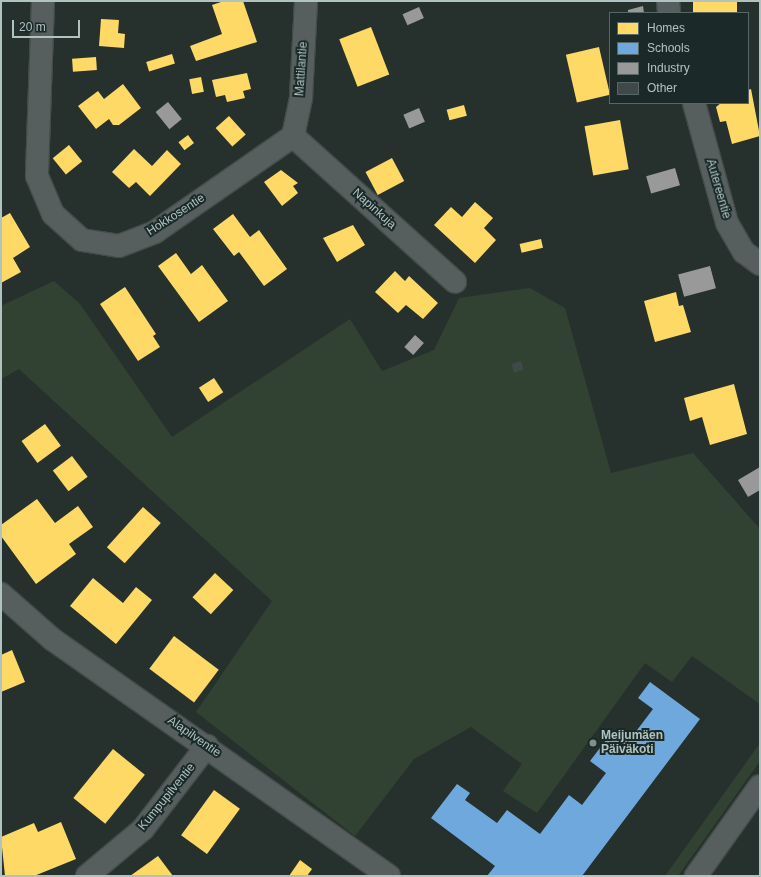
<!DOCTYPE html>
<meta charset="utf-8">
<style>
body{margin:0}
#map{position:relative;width:761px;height:877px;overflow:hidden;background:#26312e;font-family:Arial,sans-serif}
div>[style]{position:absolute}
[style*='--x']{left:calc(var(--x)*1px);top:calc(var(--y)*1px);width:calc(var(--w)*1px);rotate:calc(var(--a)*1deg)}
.green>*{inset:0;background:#314233}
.homes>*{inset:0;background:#ffd966;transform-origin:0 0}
.schools>*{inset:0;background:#6fa8dc}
.industry>*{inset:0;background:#999;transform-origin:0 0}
.building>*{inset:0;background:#3f4947;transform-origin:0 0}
.roads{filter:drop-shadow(1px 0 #444c4a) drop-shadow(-1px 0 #444c4a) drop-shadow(0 1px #444c4a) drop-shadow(0 -1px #444c4a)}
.minor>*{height:22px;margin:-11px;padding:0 11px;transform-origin:11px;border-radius:11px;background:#565f5d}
.dots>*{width:11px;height:11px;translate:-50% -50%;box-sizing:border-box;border:2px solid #1b2a28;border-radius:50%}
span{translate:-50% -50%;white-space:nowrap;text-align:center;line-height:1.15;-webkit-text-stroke:4px #1b2a28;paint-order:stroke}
.street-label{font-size:12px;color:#b0c3c0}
.poi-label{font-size:12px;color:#b0c3c0;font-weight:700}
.left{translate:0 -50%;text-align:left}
.frame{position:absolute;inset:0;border:2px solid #b0c3c0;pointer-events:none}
.legend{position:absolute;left:609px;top:12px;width:140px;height:92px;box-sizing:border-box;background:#1b2a28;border:1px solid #576765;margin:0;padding:5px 7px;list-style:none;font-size:12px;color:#b0c3c0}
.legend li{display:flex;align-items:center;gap:8px;height:20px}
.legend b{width:20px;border:1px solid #576765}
.scale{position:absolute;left:12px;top:20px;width:68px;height:18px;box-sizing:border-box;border:2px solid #b0c3c0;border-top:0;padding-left:5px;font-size:12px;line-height:14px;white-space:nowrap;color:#b0c3c0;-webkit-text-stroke:3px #1b2a28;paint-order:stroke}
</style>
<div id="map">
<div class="green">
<i style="clip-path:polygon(54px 281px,80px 304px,172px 437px,350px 319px,382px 371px,434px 350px,459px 298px,530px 288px,565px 308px,611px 473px,693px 453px,760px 529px,760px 704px,692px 656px,672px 682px,645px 663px,537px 813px,503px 791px,522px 764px,471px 727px,414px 759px,355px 836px,196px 712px,272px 601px,19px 369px,1px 379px,1px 306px)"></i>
<i style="clip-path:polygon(760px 743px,760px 761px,678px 876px,665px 876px)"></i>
</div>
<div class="homes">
<i style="clip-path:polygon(224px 1px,243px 1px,257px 42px,196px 61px,190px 46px,222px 34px,212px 5px)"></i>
<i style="left:693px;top:1px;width:44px;height:12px"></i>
<i style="clip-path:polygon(101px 19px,119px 20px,118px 33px,125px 34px,124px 48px,99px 46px)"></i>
<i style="left:371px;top:27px;width:51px;height:34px;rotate:69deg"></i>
<i style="left:599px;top:47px;width:49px;height:34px;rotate:77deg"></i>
<i style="left:172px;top:54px;width:10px;height:27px;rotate:73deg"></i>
<i style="left:96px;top:57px;width:13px;height:24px;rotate:86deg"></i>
<i style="clip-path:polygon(247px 73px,251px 89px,243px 91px,245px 98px,227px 102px,225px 95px,216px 97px,212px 80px)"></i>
<i style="left:201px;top:77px;width:15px;height:12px;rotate:79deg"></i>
<i style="clip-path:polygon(123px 84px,141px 108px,119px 125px,113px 125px,109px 119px,96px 129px,78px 106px,98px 91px,104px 99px)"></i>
<i style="clip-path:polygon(751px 89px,760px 136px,732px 144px,726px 121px,720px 122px,716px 107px,721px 103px,748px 103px,748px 90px)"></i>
<i style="left:464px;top:105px;width:11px;height:18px;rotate:75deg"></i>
<i style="left:229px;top:116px;width:25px;height:18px;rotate:48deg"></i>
<i style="left:620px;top:120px;width:50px;height:36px;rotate:80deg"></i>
<i style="left:188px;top:135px;width:10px;height:12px;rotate:53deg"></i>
<i style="left:69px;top:145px;width:21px;height:21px;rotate:51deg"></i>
<i style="clip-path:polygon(134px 149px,152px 166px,167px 150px,181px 164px,150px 196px,136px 182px,129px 188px,112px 172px)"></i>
<i style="left:392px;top:158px;width:26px;height:30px;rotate:62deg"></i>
<i style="clip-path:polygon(281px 170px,298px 183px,293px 186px,298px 193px,282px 206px,264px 182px)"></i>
<i style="clip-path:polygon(475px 202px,493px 218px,484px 228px,496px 240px,475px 263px,434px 225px,451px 207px,462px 217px)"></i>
<i style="clip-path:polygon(10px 213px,30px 247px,13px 258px,21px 272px,1px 283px,1px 218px)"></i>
<i style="clip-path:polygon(233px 214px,250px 237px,259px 230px,287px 269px,264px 286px,239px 252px,234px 256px,213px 229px)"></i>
<i style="clip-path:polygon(353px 225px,365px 245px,337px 262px,323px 238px)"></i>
<i style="left:541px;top:239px;width:9px;height:22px;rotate:77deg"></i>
<i style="clip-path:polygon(176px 253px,191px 274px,202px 265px,228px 301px,199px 322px,158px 266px)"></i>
<i style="clip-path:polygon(395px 271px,405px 281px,409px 276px,438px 303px,423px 319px,406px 305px,398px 313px,375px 292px)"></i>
<i style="clip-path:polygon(125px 287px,156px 334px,153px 336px,160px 347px,138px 361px,100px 304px)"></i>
<i style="clip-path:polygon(676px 292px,679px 306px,683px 305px,691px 332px,655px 342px,644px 301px)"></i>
<i style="left:214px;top:378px;width:17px;height:18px;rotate:57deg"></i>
<i style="clip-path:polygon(734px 384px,747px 434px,710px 445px,702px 417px,690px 421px,684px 398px)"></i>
<i style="left:45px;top:424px;width:27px;height:29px;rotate:54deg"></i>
<i style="left:72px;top:456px;width:26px;height:24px;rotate:53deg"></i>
<i style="clip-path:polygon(37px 499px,55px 523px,78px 506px,93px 527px,69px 544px,76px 554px,36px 584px,1px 536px,1px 525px)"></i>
<i style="left:143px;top:507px;width:24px;height:54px;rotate:42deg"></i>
<i style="left:215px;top:573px;width:25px;height:33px;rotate:43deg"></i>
<i style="clip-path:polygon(93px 578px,123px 603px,136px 587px,152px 600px,116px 644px,70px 606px)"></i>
<i style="left:174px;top:636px;width:56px;height:41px;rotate:37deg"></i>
<i style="clip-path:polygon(12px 650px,25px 682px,1px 692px,1px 655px)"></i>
<i style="left:113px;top:749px;width:41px;height:63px;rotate:39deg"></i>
<i style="left:214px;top:790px;width:32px;height:56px;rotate:36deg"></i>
<i style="clip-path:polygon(61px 822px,76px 859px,34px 876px,5px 876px,1px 837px,34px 823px,38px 832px)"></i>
<i style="clip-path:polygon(158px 856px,173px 876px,130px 876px)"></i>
<i style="clip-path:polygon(300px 860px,312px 869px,307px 876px,289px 876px)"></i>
</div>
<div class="schools">
<i style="clip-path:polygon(650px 682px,700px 719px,582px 876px,487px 876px,495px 866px,431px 818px,457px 784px,470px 793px,465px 800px,497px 823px,507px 810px,540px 834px,569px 795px,582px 805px,606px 773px,590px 761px,613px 731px,628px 742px,653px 709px,638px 698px)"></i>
</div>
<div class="industry">
<i style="clip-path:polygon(643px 6px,644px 13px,628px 13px,628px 10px)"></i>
<i style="left:419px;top:7px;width:12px;height:18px;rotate:66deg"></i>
<i style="left:168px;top:102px;width:22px;height:16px;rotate:51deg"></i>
<i style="left:419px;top:108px;width:15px;height:17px;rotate:67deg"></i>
<i style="left:675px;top:168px;width:18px;height:30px;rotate:74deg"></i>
<i style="left:710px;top:266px;width:23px;height:33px;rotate:75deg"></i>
<i style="left:415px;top:335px;width:12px;height:16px;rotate:42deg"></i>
<i style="clip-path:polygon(760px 467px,760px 490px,748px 497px,738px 480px)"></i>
</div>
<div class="building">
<i style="left:521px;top:361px;width:9px;height:10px;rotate:72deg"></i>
</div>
<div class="roads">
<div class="minor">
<i style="--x:43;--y:1;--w:175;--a:92"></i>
<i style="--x:37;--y:176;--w:41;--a:67.2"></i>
<i style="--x:53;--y:214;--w:39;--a:42"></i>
<i style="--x:82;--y:240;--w:37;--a:9"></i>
<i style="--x:119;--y:246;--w:39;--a:-21"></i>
<i style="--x:155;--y:232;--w:168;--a:-34.8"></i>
<i style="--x:668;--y:1;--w:12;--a:85"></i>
<i style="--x:694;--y:103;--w:124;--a:74.6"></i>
<i style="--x:727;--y:223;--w:34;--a:60"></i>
<i style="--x:744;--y:252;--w:20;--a:37"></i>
<i style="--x:293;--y:136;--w:218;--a:42"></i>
<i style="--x:293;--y:136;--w:40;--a:-78"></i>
<i style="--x:301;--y:97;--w:96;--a:-87"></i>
<i style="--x:1;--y:594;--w:68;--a:41.4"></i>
<i style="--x:52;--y:639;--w:412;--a:35.1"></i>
<i style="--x:87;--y:876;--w:73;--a:-40"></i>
<i style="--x:143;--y:829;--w:105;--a:-52.4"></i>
<i style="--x:696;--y:876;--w:110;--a:-54.6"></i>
</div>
</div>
<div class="dots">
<i style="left:593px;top:743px;background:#80908d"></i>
</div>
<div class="street-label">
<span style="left:302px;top:69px;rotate:-86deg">Mattilantie</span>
<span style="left:718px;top:189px;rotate:74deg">Autereentie</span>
<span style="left:374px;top:209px;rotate:42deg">Napinkuja</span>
<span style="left:176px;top:215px;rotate:-33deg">Hokkosentie</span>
<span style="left:194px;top:737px;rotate:35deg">Alapilventie</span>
<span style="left:167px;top:797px;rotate:-51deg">Kumpupilventie</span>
</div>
<div class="poi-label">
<span class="left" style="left:601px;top:743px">Meijumäen<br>Päiväkoti</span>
</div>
<div class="frame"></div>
<ul class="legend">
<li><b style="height:11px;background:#ffd966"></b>Homes</li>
<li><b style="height:11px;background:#6fa8dc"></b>Schools</li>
<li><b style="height:11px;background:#999"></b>Industry</li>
<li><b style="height:11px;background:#3f4947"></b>Other</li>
</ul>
<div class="scale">20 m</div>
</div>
